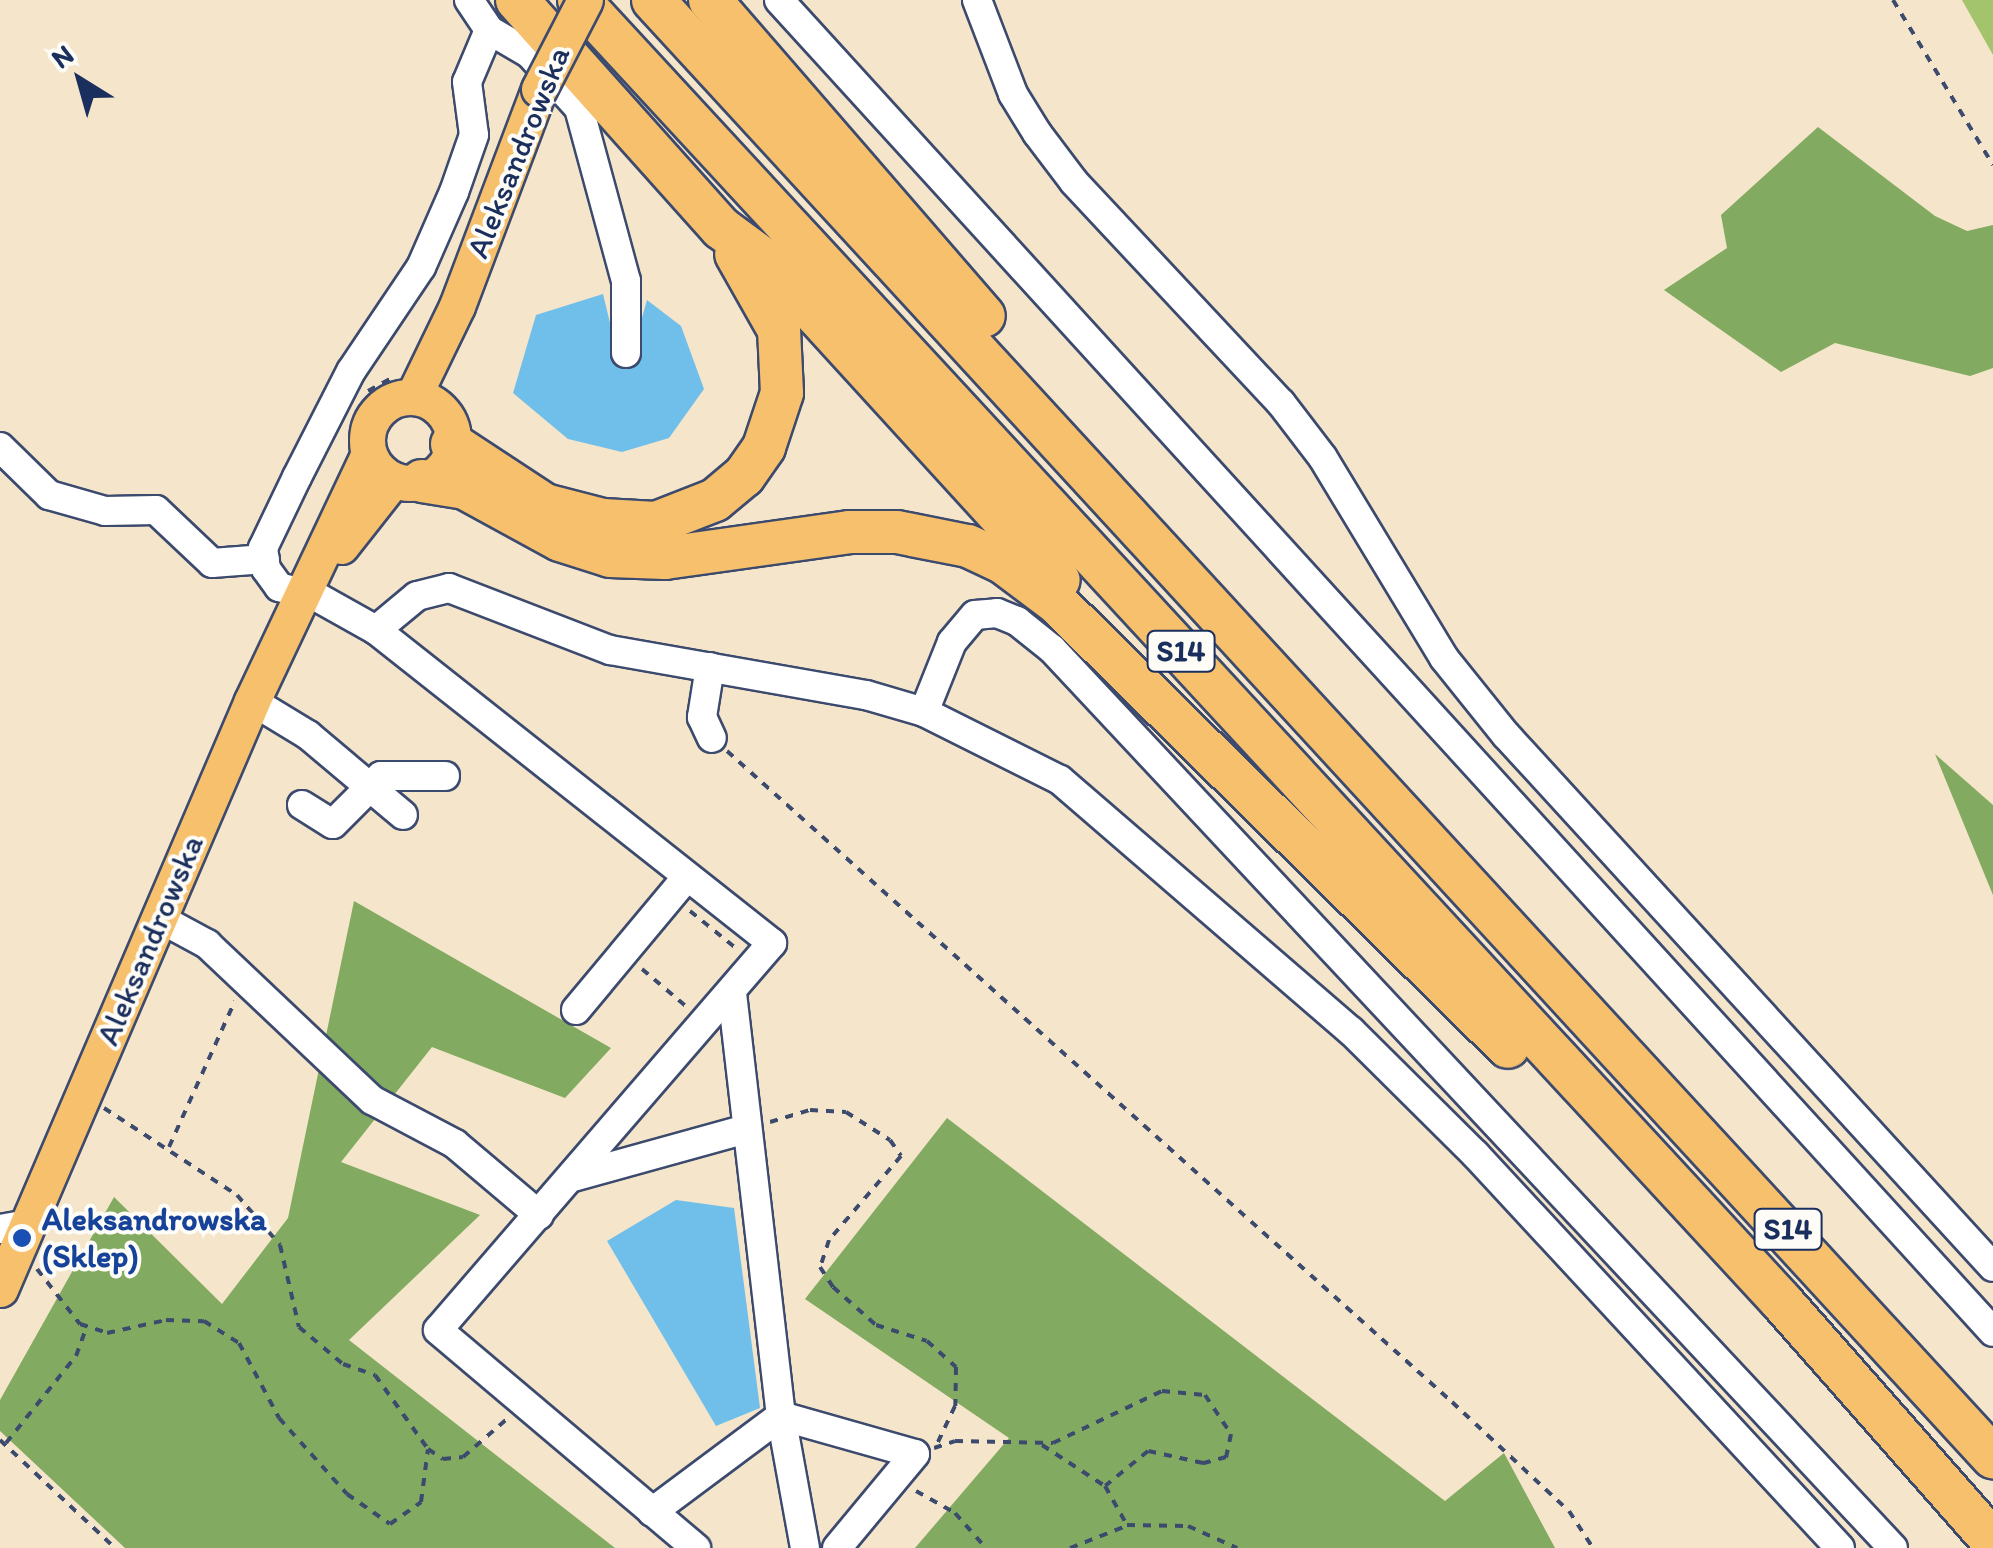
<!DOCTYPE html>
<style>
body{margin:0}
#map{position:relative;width:1993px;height:1548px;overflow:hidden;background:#f4e5cb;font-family:Itim,sans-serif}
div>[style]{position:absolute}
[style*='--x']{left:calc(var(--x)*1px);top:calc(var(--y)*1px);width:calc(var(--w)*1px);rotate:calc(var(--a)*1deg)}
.green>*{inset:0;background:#a3c46c}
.forest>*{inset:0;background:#82aa60}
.water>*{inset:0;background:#70bfeb}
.path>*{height:4px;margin-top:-2px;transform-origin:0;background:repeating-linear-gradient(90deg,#3c4a6e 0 8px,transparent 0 16px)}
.roads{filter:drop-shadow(2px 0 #3c4a6e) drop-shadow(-2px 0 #3c4a6e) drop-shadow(0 2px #3c4a6e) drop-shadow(0 -2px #3c4a6e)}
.minor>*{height:28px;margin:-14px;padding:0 14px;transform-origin:14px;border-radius:14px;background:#fff}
.major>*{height:35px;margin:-17.5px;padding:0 17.5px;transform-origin:17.5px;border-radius:17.5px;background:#f7c06c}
.major>.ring{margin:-17.5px;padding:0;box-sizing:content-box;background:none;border:35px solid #f7c06c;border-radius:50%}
.highway>*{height:42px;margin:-21px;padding:0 21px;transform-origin:21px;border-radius:21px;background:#f7c06c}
.bridges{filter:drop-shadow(2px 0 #3c4a6e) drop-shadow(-2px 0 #3c4a6e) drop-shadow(0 2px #3c4a6e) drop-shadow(0 -2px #3c4a6e)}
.major-bridge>*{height:35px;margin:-17.5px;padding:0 17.5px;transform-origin:17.5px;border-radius:17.5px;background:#f7c06c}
.dots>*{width:28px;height:28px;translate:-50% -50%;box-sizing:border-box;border:5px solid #fdfcf7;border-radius:50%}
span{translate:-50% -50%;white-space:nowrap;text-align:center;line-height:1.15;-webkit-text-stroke:8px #fdfcf7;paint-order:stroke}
.shield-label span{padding:2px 8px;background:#fdfcf7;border:2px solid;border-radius:8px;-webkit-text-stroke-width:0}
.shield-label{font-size:30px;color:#1b2f5e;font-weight:700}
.street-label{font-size:32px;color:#1b2f5e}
.transit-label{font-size:32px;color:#164399;font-weight:700}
.left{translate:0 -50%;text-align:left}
.north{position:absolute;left:30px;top:30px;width:100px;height:100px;-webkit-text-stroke:8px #fdfcf7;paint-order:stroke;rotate:323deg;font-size:28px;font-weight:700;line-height:40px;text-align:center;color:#1b2f5e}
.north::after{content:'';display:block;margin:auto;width:35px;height:45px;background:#1b2f5e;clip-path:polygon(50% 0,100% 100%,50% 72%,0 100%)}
</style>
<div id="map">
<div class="green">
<i style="clip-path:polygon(1962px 0,1993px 0,1993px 55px)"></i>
</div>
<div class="forest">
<i style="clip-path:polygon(1818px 127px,1935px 216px,1967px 231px,1993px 225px,1993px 368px,1970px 376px,1835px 343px,1781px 372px,1664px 290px,1727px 248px,1721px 215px)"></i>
<i style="clip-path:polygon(1935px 754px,1993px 805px,1993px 895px)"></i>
<i style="clip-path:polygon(354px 901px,611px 1048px,565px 1098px,432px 1047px,341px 1162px,480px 1215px,349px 1340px,615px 1548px,125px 1548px,0 1431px,0 1400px,114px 1197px,222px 1304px,288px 1218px)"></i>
<i style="clip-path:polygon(947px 1118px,1445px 1501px,1504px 1453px,1555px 1548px,915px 1548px,1009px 1438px,805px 1299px)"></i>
</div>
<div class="water">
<i style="clip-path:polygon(603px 294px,619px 360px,630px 360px,647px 300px,681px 326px,704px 389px,669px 438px,622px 452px,568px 439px,513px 393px,536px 315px)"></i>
<i style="clip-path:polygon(676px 1200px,734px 1208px,760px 1408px,716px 1426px,607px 1241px)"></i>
</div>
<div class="path">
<i style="--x:1893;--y:0;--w:193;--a:58.8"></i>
<i style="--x:368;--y:391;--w:26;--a:-29"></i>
<i style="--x:727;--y:751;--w:974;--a:41.92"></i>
<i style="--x:1452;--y:1402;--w:160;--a:43"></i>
<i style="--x:1569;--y:1511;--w:44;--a:57"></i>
<i style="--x:690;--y:911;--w:60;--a:39"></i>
<i style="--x:642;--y:969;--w:60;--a:40.3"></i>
<i style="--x:104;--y:1108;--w:159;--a:33.2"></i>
<i style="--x:237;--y:1195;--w:66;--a:49.3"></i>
<i style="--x:280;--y:1245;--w:84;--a:77"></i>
<i style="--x:299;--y:1327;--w:57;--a:40.1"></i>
<i style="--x:343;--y:1364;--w:34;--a:19"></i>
<i style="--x:375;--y:1375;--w:91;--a:54.4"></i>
<i style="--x:428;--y:1449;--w:18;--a:34"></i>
<i style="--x:443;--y:1459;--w:20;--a:-6"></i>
<i style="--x:463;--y:1457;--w:60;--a:-40.9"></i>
<i style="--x:770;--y:1122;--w:42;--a:-16.7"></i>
<i style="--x:810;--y:1110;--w:36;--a:3"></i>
<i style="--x:846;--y:1112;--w:52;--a:32.5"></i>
<i style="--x:890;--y:1140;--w:19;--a:55"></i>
<i style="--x:901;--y:1156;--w:111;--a:130.6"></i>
<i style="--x:829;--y:1240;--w:28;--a:108"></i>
<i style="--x:820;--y:1267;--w:24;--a:57"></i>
<i style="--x:833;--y:1287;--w:57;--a:41.5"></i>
<i style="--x:876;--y:1325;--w:53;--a:17.4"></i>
<i style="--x:927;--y:1341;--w:39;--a:42"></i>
<i style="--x:956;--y:1367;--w:39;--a:91"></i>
<i style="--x:955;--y:1406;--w:42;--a:115.3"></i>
<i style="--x:169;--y:1147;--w:160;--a:-65.7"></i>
<i style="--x:37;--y:1269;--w:70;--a:52"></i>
<i style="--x:80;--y:1324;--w:28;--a:18"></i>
<i style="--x:107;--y:1333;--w:60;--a:-12.4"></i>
<i style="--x:166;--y:1320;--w:38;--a:2"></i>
<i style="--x:204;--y:1321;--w:41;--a:32.2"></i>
<i style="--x:239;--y:1343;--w:85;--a:61.9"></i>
<i style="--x:279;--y:1418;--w:102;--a:48.2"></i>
<i style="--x:347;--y:1494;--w:52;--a:34.9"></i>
<i style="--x:390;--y:1524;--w:38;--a:-35"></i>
<i style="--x:421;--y:1502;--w:53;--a:-82.5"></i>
<i style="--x:0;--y:1440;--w:158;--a:43.2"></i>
<i style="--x:6;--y:1443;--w:112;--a:-51.2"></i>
<i style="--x:76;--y:1356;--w:32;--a:-70"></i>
<i style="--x:1042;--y:1445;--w:75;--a:33.1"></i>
<i style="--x:934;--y:1448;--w:22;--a:-18"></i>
<i style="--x:955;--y:1441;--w:98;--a:1.2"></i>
<i style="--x:1053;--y:1443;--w:121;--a:-25.5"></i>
<i style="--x:1162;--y:1391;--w:43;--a:5.3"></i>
<i style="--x:1205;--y:1395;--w:47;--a:56.3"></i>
<i style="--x:1231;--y:1434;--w:24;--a:102"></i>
<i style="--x:1226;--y:1457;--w:24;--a:165"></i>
<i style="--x:1203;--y:1463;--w:56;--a:-167.7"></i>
<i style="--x:1148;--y:1451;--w:55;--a:140.9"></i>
<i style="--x:1105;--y:1486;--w:45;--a:60.6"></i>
<i style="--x:1127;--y:1525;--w:61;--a:0.9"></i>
<i style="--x:1188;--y:1526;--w:54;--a:24.2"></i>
<i style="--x:916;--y:1491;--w:45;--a:29.4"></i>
<i style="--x:955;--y:1513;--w:47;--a:48.5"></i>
<i style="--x:1070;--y:1548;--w:60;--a:-21.4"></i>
</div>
<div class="roads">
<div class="minor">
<i style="--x:469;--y:0;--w:36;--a:56"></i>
<i style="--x:489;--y:30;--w:48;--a:30.3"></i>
<i style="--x:530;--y:54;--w:73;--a:47.8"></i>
<i style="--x:579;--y:108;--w:179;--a:74.8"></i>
<i style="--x:626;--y:281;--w:72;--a:90"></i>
<i style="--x:779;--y:0;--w:1802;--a:47.65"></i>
<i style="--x:977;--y:0;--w:101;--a:69"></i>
<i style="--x:1013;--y:94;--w:46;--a:58.4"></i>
<i style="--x:1037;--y:133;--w:61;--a:52.9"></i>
<i style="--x:1074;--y:182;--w:303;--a:46.9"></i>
<i style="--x:1281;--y:403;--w:69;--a:52.6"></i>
<i style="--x:1323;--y:458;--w:234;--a:58.8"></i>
<i style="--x:1444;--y:658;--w:99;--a:51.2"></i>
<i style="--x:1506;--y:735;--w:721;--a:47.53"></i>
<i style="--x:489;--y:30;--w:56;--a:112.9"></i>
<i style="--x:467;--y:82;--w:53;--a:82.5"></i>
<i style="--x:474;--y:135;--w:60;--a:109.3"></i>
<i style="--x:454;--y:192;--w:82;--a:113.7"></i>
<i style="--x:421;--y:267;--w:125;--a:123.9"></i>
<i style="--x:351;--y:371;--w:119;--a:117"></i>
<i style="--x:297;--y:477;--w:79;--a:115.6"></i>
<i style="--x:263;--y:548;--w:21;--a:82"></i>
<i style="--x:266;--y:569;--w:22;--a:54"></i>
<i style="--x:279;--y:587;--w:39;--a:15"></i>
<i style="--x:317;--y:597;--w:68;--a:29.2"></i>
<i style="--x:376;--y:630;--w:505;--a:38.32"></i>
<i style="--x:772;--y:943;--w:511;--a:130.8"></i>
<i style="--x:438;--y:1330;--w:338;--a:40.2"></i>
<i style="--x:0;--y:447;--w:69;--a:44.4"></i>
<i style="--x:49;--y:495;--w:58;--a:15.9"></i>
<i style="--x:105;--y:511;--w:51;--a:-1.1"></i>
<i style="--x:156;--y:510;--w:77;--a:43.4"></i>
<i style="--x:212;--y:563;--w:53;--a:-4.3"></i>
<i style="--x:376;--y:630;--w:53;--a:-39.7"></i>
<i style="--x:417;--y:596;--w:33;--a:-14"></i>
<i style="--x:449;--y:588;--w:173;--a:21.1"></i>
<i style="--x:610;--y:650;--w:260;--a:10"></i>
<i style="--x:866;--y:695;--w:60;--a:16.3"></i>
<i style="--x:924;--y:712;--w:152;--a:26.6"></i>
<i style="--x:1060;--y:780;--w:384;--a:40.8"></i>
<i style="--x:1351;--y:1031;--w:175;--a:44.8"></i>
<i style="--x:1475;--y:1154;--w:537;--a:47.19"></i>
<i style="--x:710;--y:667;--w:51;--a:99.1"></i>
<i style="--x:702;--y:717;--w:23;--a:65"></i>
<i style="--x:252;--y:701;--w:66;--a:31.3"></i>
<i style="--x:308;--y:735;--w:124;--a:40.1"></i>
<i style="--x:924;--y:712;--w:75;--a:-68.2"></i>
<i style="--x:952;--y:642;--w:35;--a:-50"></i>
<i style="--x:975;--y:615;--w:22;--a:-5"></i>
<i style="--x:997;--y:613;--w:22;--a:22"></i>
<i style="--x:1017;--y:621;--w:45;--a:38.7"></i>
<i style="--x:1052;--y:649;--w:1231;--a:46.91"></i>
<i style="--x:302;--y:805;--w:36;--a:32"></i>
<i style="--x:333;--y:824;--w:68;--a:-45"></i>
<i style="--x:381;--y:776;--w:64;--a:0"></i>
<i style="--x:159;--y:918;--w:55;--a:28.4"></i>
<i style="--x:207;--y:944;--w:227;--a:43.4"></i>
<i style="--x:372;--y:1100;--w:94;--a:27.9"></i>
<i style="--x:455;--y:1144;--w:110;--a:40.2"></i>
<i style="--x:732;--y:993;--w:426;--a:83.4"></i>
<i style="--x:781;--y:1416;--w:134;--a:79.7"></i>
<i style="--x:576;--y:1010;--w:172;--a:-50.2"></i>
<i style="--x:573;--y:1177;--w:180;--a:-15.5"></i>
<i style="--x:0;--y:1229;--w:28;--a:-10"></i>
<i style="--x:652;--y:1512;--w:161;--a:-36.7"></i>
<i style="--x:781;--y:1416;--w:139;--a:15.8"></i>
<i style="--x:915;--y:1454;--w:122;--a:129.7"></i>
</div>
<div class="major">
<i style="--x:413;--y:397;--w:101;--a:-64.2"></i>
<i style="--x:457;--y:306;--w:232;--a:-69.3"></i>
<i class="ring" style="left:367px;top:397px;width:51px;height:51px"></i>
<i style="--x:341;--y:546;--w:84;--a:-51.8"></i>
<i style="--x:0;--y:1289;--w:640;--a:-66.8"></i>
<i style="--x:252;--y:701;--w:273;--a:-64.7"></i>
</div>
<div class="highway">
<i style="--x:517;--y:0;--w:306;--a:48.2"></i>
<i style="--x:721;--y:228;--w:61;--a:36.3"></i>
<i style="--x:770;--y:264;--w:428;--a:47.6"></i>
<i style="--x:579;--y:0;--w:1773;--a:47.26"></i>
<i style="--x:1782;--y:1302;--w:319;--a:48.6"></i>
<i style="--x:653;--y:0;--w:1980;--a:47.4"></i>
<i style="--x:710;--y:0;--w:418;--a:49.1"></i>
<i style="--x:452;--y:444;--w:111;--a:33.3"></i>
<i style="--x:545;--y:505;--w:60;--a:14.5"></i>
<i style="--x:603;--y:520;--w:53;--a:3.2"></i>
<i style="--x:656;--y:523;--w:63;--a:-21.3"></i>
<i style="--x:715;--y:500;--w:38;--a:-40"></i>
<i style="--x:744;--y:476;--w:35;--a:-55"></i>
<i style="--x:764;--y:447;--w:57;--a:-71.6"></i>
<i style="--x:782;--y:393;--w:63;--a:-92.7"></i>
<i style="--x:779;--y:330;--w:87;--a:-119.5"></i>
<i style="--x:422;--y:481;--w:44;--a:9.2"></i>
<i style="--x:465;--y:488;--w:108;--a:28.7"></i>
<i style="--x:560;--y:540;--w:52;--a:17.7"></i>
<i style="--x:610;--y:556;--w:55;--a:2.1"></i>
<i style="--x:665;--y:558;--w:186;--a:-8"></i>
<i style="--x:849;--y:532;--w:48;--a:0"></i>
<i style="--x:897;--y:532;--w:72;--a:11.2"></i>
<i style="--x:968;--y:546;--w:40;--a:25"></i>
<i style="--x:1004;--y:563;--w:65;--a:36.9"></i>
<i style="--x:1056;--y:602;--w:634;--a:44.55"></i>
</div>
</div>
<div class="bridges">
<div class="major-bridge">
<i style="--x:539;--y:89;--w:100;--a:-62.7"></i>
</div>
</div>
<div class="dots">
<i style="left:22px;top:1238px;background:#1a4fb4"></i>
</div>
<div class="shield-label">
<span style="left:1181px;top:651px">S14</span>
<span style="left:1788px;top:1229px">S14</span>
</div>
<div class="street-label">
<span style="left:518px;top:152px;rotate:-68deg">Aleksandrowska</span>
<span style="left:150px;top:940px;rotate:-67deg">Aleksandrowska</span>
</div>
<div class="transit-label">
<span class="left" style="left:42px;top:1238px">Aleksandrowska<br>(Sklep)</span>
</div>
<div class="north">N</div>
</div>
